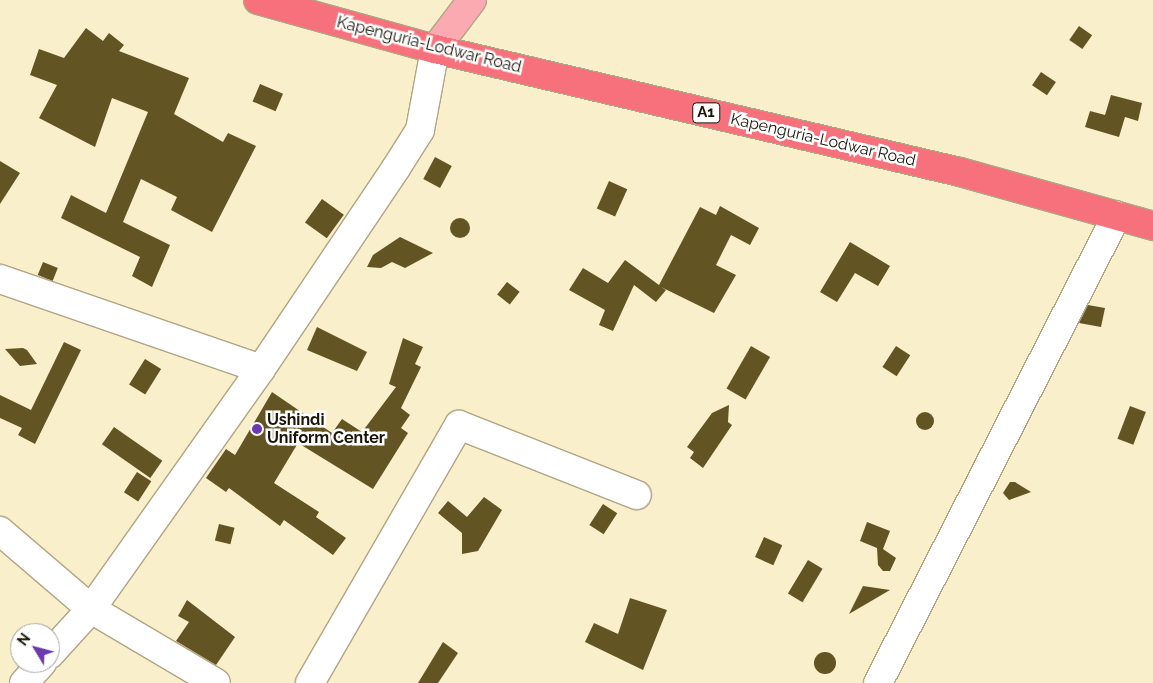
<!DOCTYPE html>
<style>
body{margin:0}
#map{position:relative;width:1153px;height:683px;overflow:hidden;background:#faefcb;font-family:Raleway,sans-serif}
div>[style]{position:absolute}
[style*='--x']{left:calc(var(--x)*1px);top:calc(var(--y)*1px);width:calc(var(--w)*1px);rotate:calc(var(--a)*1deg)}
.building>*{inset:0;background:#635424;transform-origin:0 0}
.round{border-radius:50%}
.roads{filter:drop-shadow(1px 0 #b0a584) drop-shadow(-1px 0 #b0a584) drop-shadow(0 1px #b0a584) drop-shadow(0 -1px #b0a584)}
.minor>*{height:28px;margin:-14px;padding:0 14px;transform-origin:14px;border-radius:14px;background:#fff}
.major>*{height:28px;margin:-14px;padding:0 14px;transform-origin:14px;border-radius:14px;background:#faaab0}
.highway>*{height:28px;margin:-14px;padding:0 14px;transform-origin:14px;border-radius:14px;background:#f7717c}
.dots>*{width:14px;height:14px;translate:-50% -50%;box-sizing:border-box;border:2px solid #fff;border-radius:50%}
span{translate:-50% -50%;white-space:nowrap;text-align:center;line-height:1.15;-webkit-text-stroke:5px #fff;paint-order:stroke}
.shield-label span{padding:1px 4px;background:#fff;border:1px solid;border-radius:4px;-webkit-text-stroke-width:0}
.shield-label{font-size:15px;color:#191508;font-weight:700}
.street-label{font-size:16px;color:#191508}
.poi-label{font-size:16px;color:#191508;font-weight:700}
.left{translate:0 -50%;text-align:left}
.north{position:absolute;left:10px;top:623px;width:50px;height:50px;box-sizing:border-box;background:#fff;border:1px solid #a3a19c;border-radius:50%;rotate:307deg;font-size:14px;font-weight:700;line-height:20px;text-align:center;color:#191508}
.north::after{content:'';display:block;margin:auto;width:18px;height:22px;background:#6c39b0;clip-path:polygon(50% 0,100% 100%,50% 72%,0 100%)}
</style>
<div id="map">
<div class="building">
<i style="left:1079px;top:26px;width:16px;height:17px;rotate:35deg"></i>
<i style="clip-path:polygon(86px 28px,103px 41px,109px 33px,124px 45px,119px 51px,189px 78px,174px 114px,223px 142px,228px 133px,256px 146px,212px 232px,171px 210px,177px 197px,141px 179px,123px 222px,170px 245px,152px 287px,132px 276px,140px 257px,61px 218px,71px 195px,106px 213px,148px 112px,112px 98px,95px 147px,39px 118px,57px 85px,30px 75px,39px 49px,64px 58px)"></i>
<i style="left:1041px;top:72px;width:18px;height:16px;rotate:34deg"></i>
<i style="left:260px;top:84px;width:25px;height:19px;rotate:23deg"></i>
<i style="clip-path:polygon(1111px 95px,1142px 103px,1138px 121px,1125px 117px,1119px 137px,1085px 127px,1090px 111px,1105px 115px)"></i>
<i style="left:435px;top:157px;width:19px;height:25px;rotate:28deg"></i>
<i style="clip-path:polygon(0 161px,20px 173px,0 204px)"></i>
<i style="left:609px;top:181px;width:20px;height:30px;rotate:24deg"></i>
<i style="left:322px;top:199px;width:27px;height:29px;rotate:36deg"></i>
<i style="clip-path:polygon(720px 206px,759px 228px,750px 245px,731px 235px,716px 265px,736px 275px,714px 313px,661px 287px,666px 290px,656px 302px,634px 285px,613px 331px,599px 325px,605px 310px,569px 290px,583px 268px,608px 283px,625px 260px,659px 285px,700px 207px,716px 215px)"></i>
<i class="round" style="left:450px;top:218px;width:20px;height:20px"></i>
<i style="clip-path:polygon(400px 237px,433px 253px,405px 268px,392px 262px,381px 268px,367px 267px,373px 255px)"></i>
<i style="clip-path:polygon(850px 242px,890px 266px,878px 286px,855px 273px,837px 302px,820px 292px)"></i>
<i style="left:43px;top:262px;width:16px;height:14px;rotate:22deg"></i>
<i style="left:507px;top:282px;width:16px;height:16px;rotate:38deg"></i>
<i style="clip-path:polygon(1088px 305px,1105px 308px,1101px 327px,1079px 323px)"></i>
<i style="clip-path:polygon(317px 327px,367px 352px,357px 371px,307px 350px)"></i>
<i style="clip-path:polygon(403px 338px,423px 347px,415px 364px,421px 367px,401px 408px,410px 415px,401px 428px,408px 433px,373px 489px,298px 443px,274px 483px,319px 512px,316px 517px,346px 538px,333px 555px,284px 520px,280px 526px,229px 488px,226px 492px,206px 478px,226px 449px,235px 455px,272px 392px,332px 433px,342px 419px,362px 432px,396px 387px,389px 384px)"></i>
<i style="clip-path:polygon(64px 342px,81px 350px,35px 444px,18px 435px,22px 428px,0 418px,0 395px,31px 410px)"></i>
<i style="left:751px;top:346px;width:22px;height:49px;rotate:30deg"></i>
<i style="left:896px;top:346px;width:17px;height:25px;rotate:33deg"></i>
<i style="clip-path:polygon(23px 348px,27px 350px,37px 364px,20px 366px,5px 349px)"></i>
<i style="left:145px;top:359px;width:19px;height:30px;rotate:32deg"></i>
<i style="clip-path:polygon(729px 405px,728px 422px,732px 425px,703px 468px,690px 458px,694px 452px,687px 447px,712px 413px)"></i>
<i style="left:1130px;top:406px;width:17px;height:35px;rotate:21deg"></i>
<i class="round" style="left:916px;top:412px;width:18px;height:18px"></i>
<i style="left:114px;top:427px;width:59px;height:21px;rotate:35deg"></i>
<i style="left:137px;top:472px;width:17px;height:24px;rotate:33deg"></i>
<i style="clip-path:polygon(1010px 482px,1015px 482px,1031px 492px,1009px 500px,1003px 493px)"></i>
<i style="clip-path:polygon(484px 497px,502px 510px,478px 551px,462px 554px,462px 533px,438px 513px,448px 501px,467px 517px)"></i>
<i style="left:603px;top:504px;width:17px;height:25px;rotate:33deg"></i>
<i style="clip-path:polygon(867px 522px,890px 531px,883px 549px,896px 558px,890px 571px,883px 571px,878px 565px,877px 548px,860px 541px)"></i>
<i style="left:219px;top:524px;width:16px;height:17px;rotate:14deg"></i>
<i style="left:764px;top:537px;width:20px;height:22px;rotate:24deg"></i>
<i style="left:808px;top:560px;width:17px;height:39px;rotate:31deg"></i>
<i style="clip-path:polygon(863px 586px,890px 590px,849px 614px)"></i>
<i style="clip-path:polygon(630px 598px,667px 610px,643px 670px,585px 642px,594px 623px,618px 634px)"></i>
<i style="clip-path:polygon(187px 600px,235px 637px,216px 665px,176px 641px,189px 622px,178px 616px)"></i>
<i style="clip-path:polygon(443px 642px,458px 653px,438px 683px,418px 683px)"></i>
<i class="round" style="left:814px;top:652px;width:22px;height:22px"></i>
</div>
<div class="roads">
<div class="minor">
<i style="--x:0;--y:279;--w:276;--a:19"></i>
<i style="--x:0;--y:531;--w:120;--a:40.6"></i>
<i style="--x:91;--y:609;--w:145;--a:30.6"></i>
<i style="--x:50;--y:654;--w:61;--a:-47.7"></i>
<i style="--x:91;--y:609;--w:294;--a:-54.7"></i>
<i style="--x:261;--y:369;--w:242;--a:-56.1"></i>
<i style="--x:396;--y:168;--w:45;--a:-57.7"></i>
<i style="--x:420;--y:130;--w:82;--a:-79.5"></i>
<i style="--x:24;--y:683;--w:27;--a:-48"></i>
<i style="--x:310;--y:683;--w:298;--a:-60"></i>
<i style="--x:459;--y:425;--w:191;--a:21.5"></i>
<i style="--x:878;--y:683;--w:525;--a:-62.95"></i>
</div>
<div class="major">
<i style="--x:435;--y:49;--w:61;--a:-52.9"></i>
</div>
<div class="highway">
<i style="--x:258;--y:0;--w:184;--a:15.5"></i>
<i style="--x:435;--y:49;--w:539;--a:13.19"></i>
<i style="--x:960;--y:172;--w:200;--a:15.6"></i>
</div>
</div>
<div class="dots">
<i style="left:257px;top:429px;background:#6c39b0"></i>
</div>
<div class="shield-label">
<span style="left:706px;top:113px">A1</span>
</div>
<div class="street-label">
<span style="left:429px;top:45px;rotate:14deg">Kapenguria-Lodwar Road</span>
<span style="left:823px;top:140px;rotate:13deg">Kapenguria-Lodwar Road</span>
</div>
<div class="poi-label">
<span class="left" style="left:267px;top:429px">Ushindi<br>Uniform Center</span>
</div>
<div class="north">N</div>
</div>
